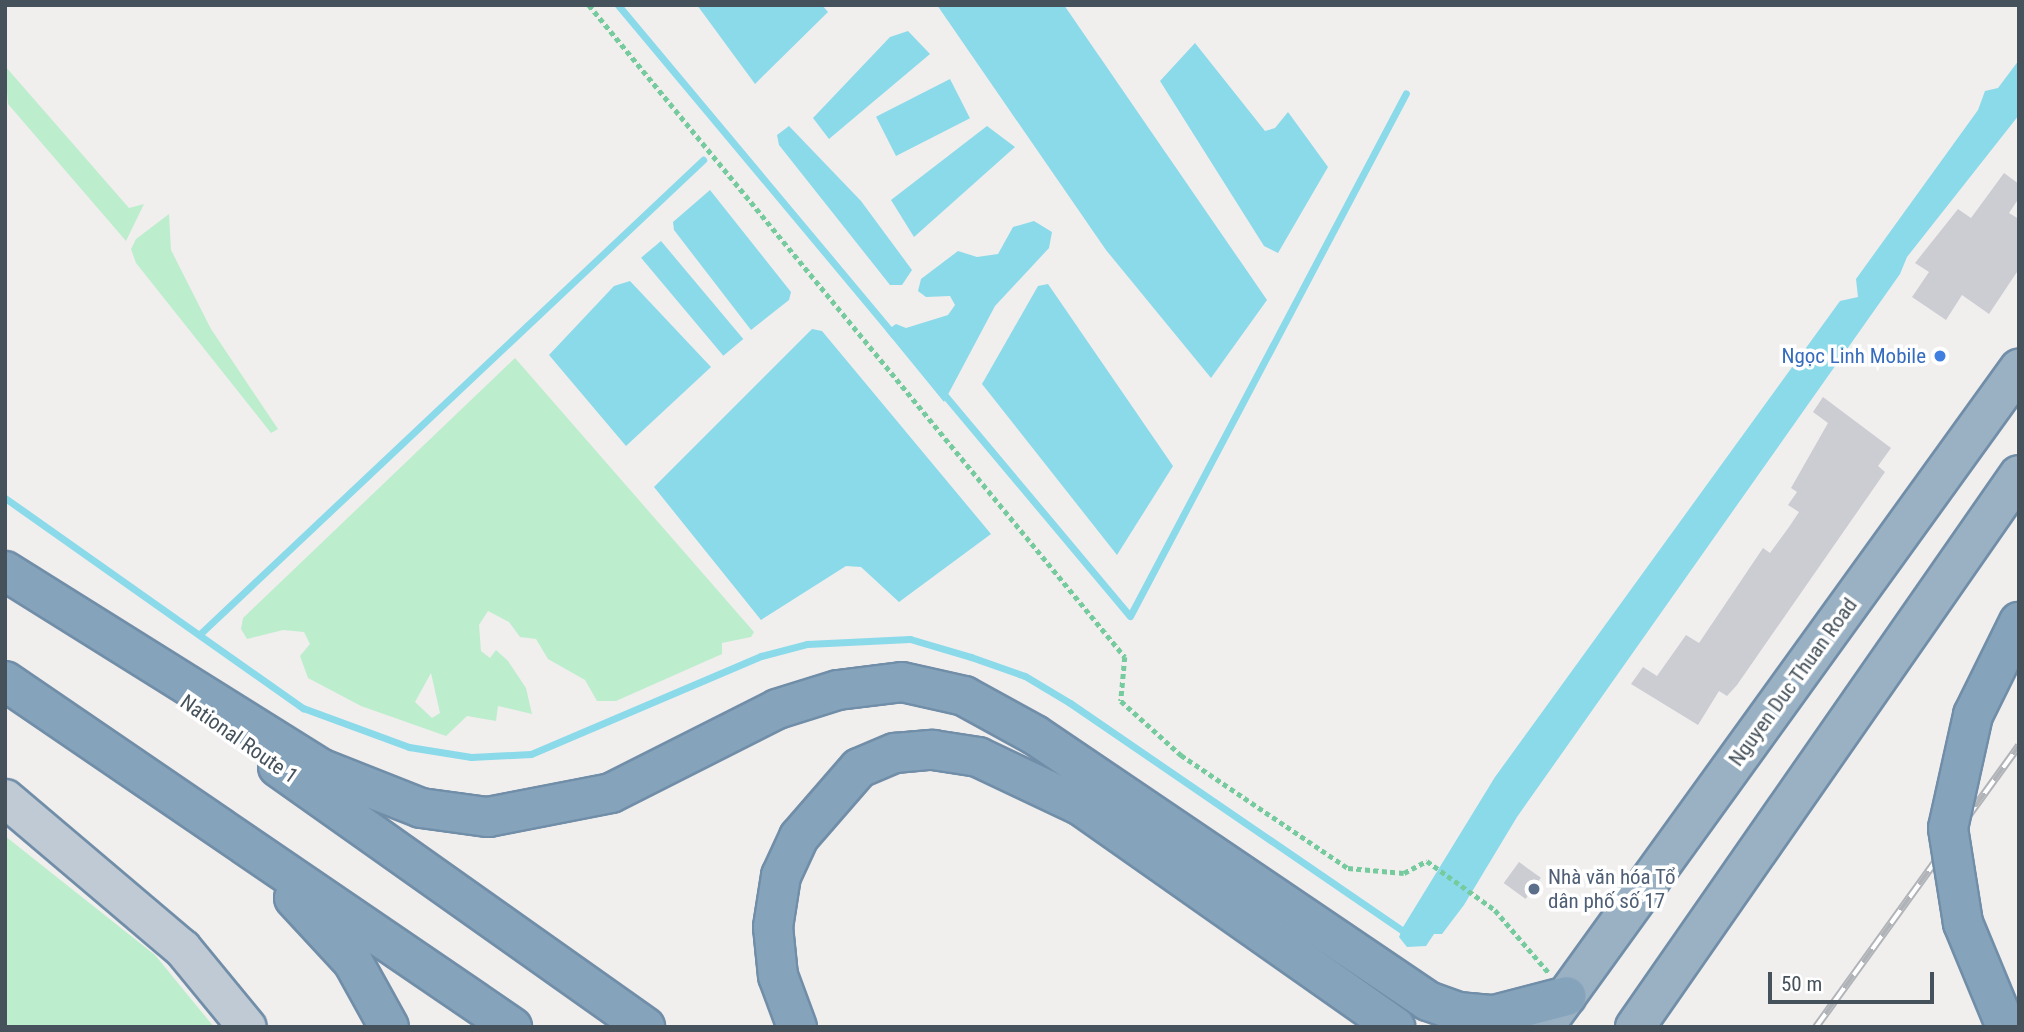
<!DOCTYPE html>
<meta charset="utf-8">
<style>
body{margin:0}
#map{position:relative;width:2024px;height:1032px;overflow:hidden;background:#f1eeee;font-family:"Roboto Condensed",sans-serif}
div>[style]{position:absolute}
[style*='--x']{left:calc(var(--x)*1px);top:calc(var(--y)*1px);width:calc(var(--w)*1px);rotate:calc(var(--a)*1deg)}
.green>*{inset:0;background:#bceecd}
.water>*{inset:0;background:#8adaea;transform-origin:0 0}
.stream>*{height:7px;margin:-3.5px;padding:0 3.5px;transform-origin:3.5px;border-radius:3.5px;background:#8adaea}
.building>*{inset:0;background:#cbcdd3;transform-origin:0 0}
.path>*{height:4.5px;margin-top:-2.25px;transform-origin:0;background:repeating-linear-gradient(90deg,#75cb9d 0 5px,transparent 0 8.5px)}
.roads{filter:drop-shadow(2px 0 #718ea8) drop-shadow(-2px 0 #718ea8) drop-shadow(0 2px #718ea8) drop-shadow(0 -2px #718ea8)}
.secondary>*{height:37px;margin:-18.5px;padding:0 18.5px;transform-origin:18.5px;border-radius:18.5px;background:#bfcad5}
.trunk>*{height:38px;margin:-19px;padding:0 19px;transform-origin:19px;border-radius:19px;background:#9ab1c4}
.motorway>*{height:38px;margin:-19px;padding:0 19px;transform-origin:19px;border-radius:19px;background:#86a3bc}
.rail>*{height:8px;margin-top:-4px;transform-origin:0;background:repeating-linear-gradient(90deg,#fff 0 16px,#b0b4b8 0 32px);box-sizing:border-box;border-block:2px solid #b0b4b8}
.bridges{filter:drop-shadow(2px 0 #718ea8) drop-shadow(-2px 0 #718ea8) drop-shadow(0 2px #718ea8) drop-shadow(0 -2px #718ea8)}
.motorway-bridge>*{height:38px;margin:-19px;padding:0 19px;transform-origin:19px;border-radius:19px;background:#86a3bc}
.dots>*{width:19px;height:19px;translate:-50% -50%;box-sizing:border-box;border:4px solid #fff;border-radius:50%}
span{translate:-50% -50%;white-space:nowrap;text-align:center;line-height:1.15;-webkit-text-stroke:7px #fff;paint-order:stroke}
.shop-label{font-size:21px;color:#366cbe}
.right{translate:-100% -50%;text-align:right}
.street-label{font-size:21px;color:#46525b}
.service-label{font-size:21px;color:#4e5e75}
.left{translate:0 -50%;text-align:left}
.frame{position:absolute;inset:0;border:7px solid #46525b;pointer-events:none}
.scale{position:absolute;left:1768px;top:972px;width:166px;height:32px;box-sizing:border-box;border:4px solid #46525b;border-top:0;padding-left:9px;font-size:21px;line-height:24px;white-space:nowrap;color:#46525b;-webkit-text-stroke:5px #fff;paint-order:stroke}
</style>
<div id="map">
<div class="green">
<i style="clip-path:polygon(5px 66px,129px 208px,144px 204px,126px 241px,8px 104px)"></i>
<i style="clip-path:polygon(169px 214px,171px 250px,211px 329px,278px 429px,271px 433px,136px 263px,131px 249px,136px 239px)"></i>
<i style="clip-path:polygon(evenodd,515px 358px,754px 632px,751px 637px,722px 643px,722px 654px,616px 701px,597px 701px,585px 680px,548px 659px,536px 639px,520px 637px,509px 622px,488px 611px,479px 625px,481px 651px,490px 658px,496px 650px,508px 661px,526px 688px,532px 714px,498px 706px,496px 721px,467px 716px,446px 736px,361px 706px,308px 678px,300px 656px,310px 644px,304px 632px,283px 630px,247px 639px,241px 629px,243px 618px,515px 358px,431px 673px,440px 713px,432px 718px,415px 702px,431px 673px)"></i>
<i style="clip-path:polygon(5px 836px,155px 955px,214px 1027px,5px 1027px)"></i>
</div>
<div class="water">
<i style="clip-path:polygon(697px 5px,822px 5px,828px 12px,755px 84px)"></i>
<i style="clip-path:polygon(937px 5px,1064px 5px,1267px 300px,1211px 378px,1106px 250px)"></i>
<i style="clip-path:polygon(908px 31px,930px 54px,829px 139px,813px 118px,890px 37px)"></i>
<i style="clip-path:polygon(1195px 43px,1265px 131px,1275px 128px,1288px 112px,1328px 167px,1278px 253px,1264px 246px,1160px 81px)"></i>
<i style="clip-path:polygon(2019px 60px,2019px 115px,1907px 257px,1900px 274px,1517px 817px,1464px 905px,1442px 934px,1434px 934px,1426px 946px,1407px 947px,1399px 937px,1403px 927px,1495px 777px,1840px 301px,1858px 297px,1856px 279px,1978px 110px,1985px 91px,1998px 88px)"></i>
<i style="left:950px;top:79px;width:44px;height:83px;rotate:63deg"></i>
<i style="clip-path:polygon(789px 126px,861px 201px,912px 270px,902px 285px,890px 285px,779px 145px,777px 135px)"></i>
<i style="clip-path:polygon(987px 126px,1015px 147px,914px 237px,891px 200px)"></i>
<i style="clip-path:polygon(710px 190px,791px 292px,789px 300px,751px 330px,674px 230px,673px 222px)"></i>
<i style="clip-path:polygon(1034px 221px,1052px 232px,1049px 248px,995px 306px,944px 402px,886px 331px,896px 324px,906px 328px,948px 315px,955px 305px,950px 296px,926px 297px,918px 291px,921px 279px,958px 251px,977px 257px,998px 254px,1013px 227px)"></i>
<i style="left:661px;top:241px;width:128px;height:26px;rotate:50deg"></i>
<i style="clip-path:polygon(630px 281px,711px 367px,626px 446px,549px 355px,614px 286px)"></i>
<i style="clip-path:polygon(1048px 284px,1173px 466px,1117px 555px,982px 384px,1038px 286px)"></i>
<i style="clip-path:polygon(812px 329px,822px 331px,991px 534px,899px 602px,861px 567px,846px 566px,761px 620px,654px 487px)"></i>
</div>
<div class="stream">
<i style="--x:618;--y:5;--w:430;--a:50.1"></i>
<i style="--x:942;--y:392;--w:292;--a:50"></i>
<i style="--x:1130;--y:616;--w:591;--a:-62.18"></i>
<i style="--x:5;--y:498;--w:365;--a:35.2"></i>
<i style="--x:303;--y:708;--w:113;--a:20.2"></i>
<i style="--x:409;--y:747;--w:63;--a:9.2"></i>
<i style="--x:471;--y:757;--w:60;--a:-2.9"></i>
<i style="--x:531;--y:754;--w:250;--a:-23.1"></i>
<i style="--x:761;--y:656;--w:48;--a:-14.6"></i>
<i style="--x:807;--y:644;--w:103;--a:-2.8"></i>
<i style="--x:910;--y:639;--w:64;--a:16.4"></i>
<i style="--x:971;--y:657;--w:57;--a:19.4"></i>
<i style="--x:1025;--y:676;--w:52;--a:31"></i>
<i style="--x:1070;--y:703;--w:407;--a:34.4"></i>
<i style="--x:201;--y:633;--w:690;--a:-43.3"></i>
</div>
<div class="building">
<i style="clip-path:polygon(2004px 173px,2019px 184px,2019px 198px,2009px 213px,2019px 219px,2019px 269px,1989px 314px,1962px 295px,1946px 320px,1912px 297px,1929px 272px,1915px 263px,1958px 209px,1971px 218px)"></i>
<i style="clip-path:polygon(1823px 397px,1891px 448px,1878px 466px,1885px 472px,1737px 685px,1727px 696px,1719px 691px,1698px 725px,1631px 684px,1643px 667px,1657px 676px,1686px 635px,1699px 643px,1763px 548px,1770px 553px,1789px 527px,1799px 512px,1788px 505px,1797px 492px,1791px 488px,1828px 423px,1813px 412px)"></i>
<i style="left:1519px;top:862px;width:27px;height:26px;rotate:36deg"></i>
</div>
<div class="path">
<i style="--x:589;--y:5;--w:844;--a:50.58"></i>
<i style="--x:1125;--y:657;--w:44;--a:95.2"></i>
<i style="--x:1121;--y:701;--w:81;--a:42"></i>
<i style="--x:1181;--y:755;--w:202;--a:34.1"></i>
<i style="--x:1348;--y:868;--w:56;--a:5.1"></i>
<i style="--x:1404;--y:873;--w:26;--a:-28"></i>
<i style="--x:1427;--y:861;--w:84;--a:35.8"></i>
<i style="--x:1495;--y:910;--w:83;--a:49.4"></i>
</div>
<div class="roads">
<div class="secondary">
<i style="--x:5;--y:798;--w:232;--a:40.3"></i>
<i style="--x:182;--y:948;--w:102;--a:50.6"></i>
</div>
<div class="trunk">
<i style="--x:1544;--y:1027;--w:812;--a:-54.18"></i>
<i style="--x:1635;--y:1027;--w:672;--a:-55.18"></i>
</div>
<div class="motorway">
<i style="--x:5;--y:571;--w:374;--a:32"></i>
<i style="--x:322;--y:769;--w:106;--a:21.5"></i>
<i style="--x:421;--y:808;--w:68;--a:7.7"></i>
<i style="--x:488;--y:817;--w:125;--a:-11"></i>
<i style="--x:611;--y:793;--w:186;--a:-26.8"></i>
<i style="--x:777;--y:709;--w:64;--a:-17.3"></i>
<i style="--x:838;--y:690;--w:64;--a:-7.1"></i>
<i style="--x:902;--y:682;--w:64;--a:12.7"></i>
<i style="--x:964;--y:696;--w:81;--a:28.8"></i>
<i style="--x:1035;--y:735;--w:475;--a:34.1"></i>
<i style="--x:1428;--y:1001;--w:32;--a:20"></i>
<i style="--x:1458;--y:1012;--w:36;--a:5"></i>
<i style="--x:1494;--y:1015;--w:75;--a:-14.6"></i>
<i style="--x:5;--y:681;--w:614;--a:34.31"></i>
<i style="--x:278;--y:767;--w:450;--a:35.3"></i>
<i style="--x:294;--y:898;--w:87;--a:47.3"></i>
<i style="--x:353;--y:962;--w:74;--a:61"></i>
<i style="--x:797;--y:1027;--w:54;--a:-110.4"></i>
<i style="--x:778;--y:976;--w:49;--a:-95.8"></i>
<i style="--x:773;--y:927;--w:52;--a:-81.1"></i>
<i style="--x:781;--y:876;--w:43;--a:-65.2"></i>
<i style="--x:799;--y:837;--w:91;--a:-49"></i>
<i style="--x:859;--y:768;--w:39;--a:-23"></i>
<i style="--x:895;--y:753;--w:38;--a:-5"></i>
<i style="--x:933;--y:750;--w:46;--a:8.8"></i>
<i style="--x:978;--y:757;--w:114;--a:25.4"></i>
<i style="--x:1081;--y:806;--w:384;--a:35.1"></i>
</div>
</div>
<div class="rail">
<i style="--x:1816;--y:1027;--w:347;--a:-54.2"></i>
</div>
<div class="bridges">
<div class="motorway-bridge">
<i style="--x:2006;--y:1027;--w:113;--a:-112.5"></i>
<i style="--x:1963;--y:923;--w:96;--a:-99"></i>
<i style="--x:1948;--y:828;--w:116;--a:-77.5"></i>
<i style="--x:1973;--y:715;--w:104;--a:-63.7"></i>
</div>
</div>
<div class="dots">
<i style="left:1940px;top:356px;background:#3f7fe0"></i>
<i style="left:1534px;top:889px;background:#5c6f8a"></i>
</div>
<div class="shop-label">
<span class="right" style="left:1926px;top:356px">Ngọc Linh Mobile</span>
</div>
<div class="street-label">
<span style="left:1793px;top:682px;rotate:-54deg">Nguyen Duc Thuan Road</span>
<span style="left:239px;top:739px;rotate:35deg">National Route 1</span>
</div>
<div class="service-label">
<span class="left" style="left:1548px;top:889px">Nhà văn hóa Tổ<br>dân phố số 17</span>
</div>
<div class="frame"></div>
<div class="scale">50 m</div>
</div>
